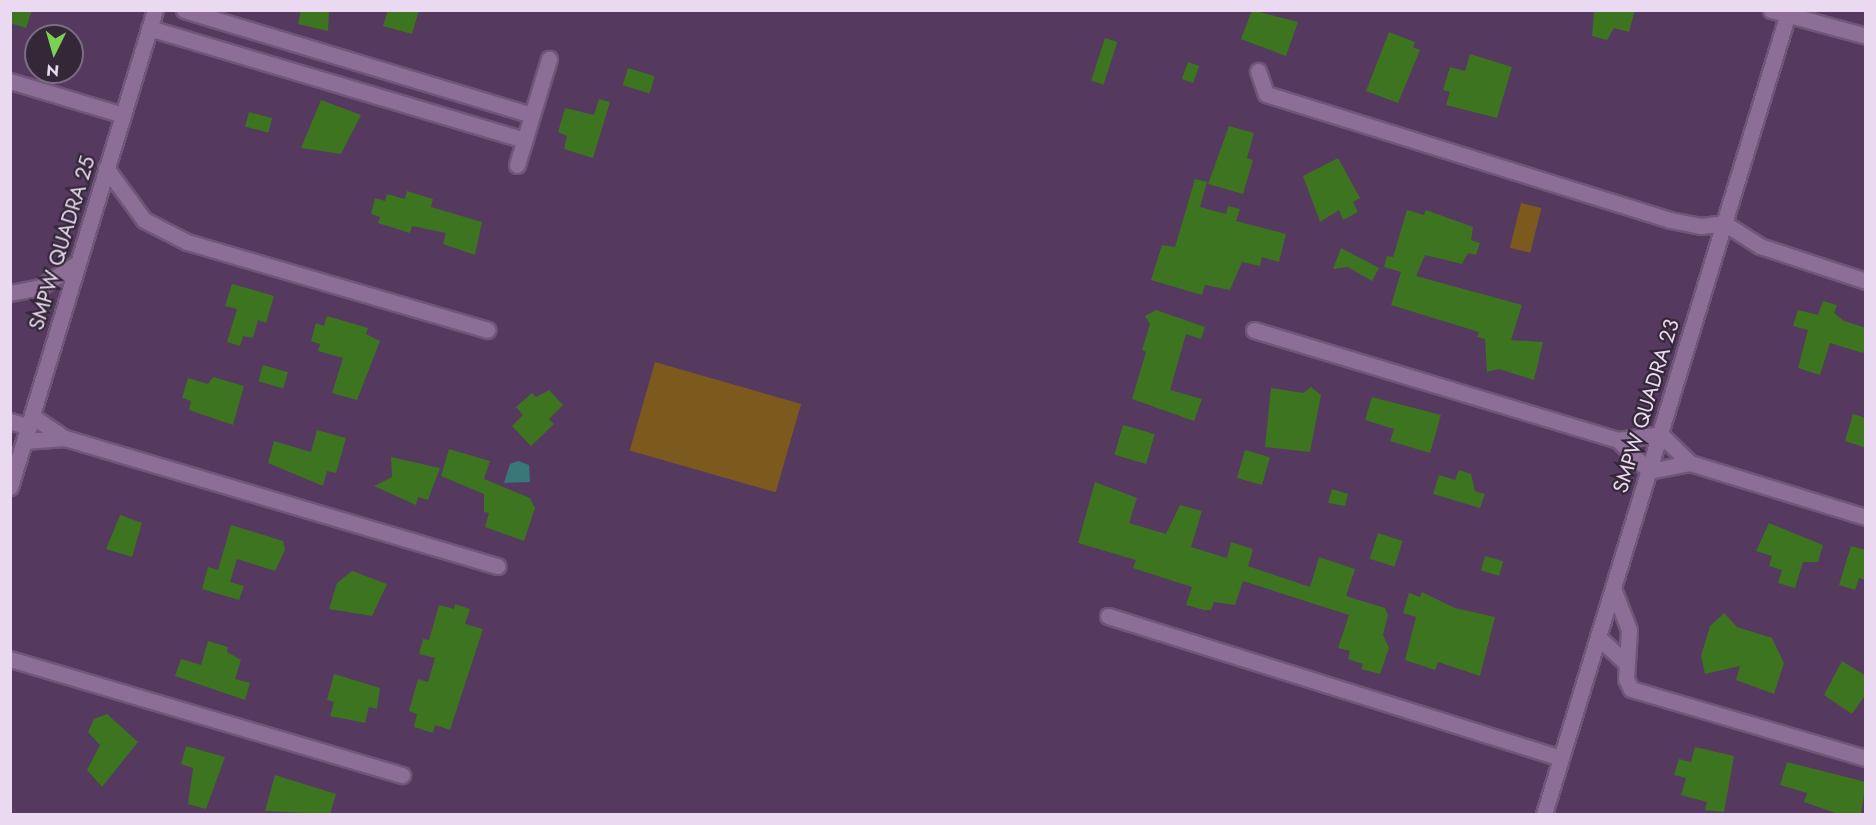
<!DOCTYPE html>
<style>
body{margin:0}
#map{position:relative;width:1876px;height:825px;overflow:hidden;background:#55395f;font-family:Jost,sans-serif}
div>[style]{position:absolute}
[style*='--x']{left:calc(var(--x)*1px);top:calc(var(--y)*1px);width:calc(var(--w)*1px);rotate:calc(var(--a)*1deg)}
.green>*{inset:0;background:#7c591d;transform-origin:0 0}
.water>*{inset:0;background:#387879}
.building>*{inset:0;background:#3c7420;transform-origin:0 0}
.roads{filter:drop-shadow(2px 0 #6f5777) drop-shadow(-2px 0 #6f5777) drop-shadow(0 2px #6f5777) drop-shadow(0 -2px #6f5777)}
.minor>*{height:15px;margin:-7.5px;padding:0 7.5px;transform-origin:7.5px;border-radius:7.5px;background:#8d6e97}
span{translate:-50% -50%;white-space:nowrap;text-align:center;line-height:1.15;-webkit-text-stroke:4.5px #332738;paint-order:stroke}
.street-label{font-size:21px;color:#ead9f0}
.frame{position:absolute;inset:0;border:12px solid #ead9f0;pointer-events:none}
.north{position:absolute;left:24px;top:24px;width:60px;height:60px;box-sizing:border-box;background:#332738;border:2px solid #7c6e82;border-radius:50%;rotate:185deg;font-size:16px;font-weight:700;line-height:24px;text-align:center;color:#ead9f0}
.north::after{content:'';display:block;margin:auto;width:21px;height:27px;background:#7cd155;clip-path:polygon(50% 0,100% 100%,50% 72%,0 100%)}
</style>
<div id="map">
<div class="green">
<i style="left:1521px;top:203px;width:21px;height:46px;rotate:14deg"></i>
<i style="left:655px;top:362px;width:152px;height:92px;rotate:16deg"></i>
</div>
<div class="water">
<i style="clip-path:polygon(518px 461px,529px 465px,530px 482px,504px 483px,510px 464px)"></i>
</div>
<div class="building">
<i style="clip-path:polygon(10px 10px,32px 10px,26px 28px,10px 23px)"></i>
<i style="clip-path:polygon(301px 10px,329px 10px,328px 31px,298px 24px)"></i>
<i style="clip-path:polygon(388px 10px,419px 10px,412px 34px,383px 26px)"></i>
<i style="clip-path:polygon(1252px 10px,1298px 22px,1286px 56px,1241px 39px)"></i>
<i style="clip-path:polygon(1594px 10px,1635px 10px,1629px 32px,1614px 28px,1607px 40px,1592px 36px)"></i>
<i style="clip-path:polygon(1389px 32px,1415px 42px,1413px 47px,1420px 50px,1398px 103px,1366px 91px)"></i>
<i style="left:1105px;top:38px;width:13px;height:45px;rotate:18deg"></i>
<i style="clip-path:polygon(1470px 54px,1512px 67px,1497px 118px,1446px 105px,1450px 92px,1443px 90px,1450px 67px,1465px 71px)"></i>
<i style="left:1188px;top:62px;width:12px;height:18px;rotate:20deg"></i>
<i style="left:628px;top:68px;width:28px;height:18px;rotate:17deg"></i>
<i style="clip-path:polygon(599px 99px,610px 102px,593px 158px,564px 149px,567px 136px,558px 132px,565px 108px,594px 115px)"></i>
<i style="clip-path:polygon(321px 100px,361px 115px,341px 154px,301px 148px)"></i>
<i style="left:249px;top:112px;width:24px;height:15px;rotate:15deg"></i>
<i style="clip-path:polygon(1229px 126px,1254px 133px,1247px 158px,1253px 160px,1243px 194px,1208px 184px)"></i>
<i style="clip-path:polygon(1338px 158px,1360px 198px,1353px 202px,1358px 212px,1343px 220px,1339px 210px,1320px 222px,1303px 176px)"></i>
<i style="clip-path:polygon(1195px 179px,1207px 182px,1200px 207px,1226px 214px,1228px 206px,1240px 209px,1236px 221px,1286px 234px,1279px 262px,1262px 257px,1260px 266px,1242px 262px,1230px 290px,1205px 285px,1202px 295px,1151px 280px,1162px 245px,1175px 247px)"></i>
<i style="clip-path:polygon(407px 191px,433px 199px,431px 207px,482px 222px,475px 255px,443px 244px,446px 233px,412px 226px,410px 233px,378px 223px,380px 217px,371px 214px,375px 198px,385px 201px,387px 194px,405px 199px)"></i>
<i style="clip-path:polygon(1407px 210px,1424px 215px,1426px 210px,1473px 227px,1471px 240px,1480px 243px,1476px 255px,1468px 253px,1462px 264px,1425px 255px,1416px 276px,1522px 305px,1511px 340px,1543px 342px,1534px 380px,1499px 369px,1487px 372px,1485px 339px,1477px 337px,1479px 332px,1391px 305px,1401px 272px,1384px 267px,1387px 256px,1393px 257px)"></i>
<i style="clip-path:polygon(1341px 248px,1379px 268px,1372px 281px,1348px 267px,1333px 269px)"></i>
<i style="clip-path:polygon(232px 284px,274px 296px,266px 323px,258px 320px,253px 338px,243px 336px,240px 346px,227px 342px,237px 309px,225px 306px)"></i>
<i style="clip-path:polygon(1823px 301px,1837px 305px,1834px 313px,1844px 321px,1866px 328px,1866px 346px,1863px 353px,1830px 343px,1820px 375px,1798px 368px,1808px 330px,1793px 326px,1798px 310px,1818px 315px)"></i>
<i style="clip-path:polygon(1156px 310px,1205px 327px,1201px 339px,1186px 334px,1170px 390px,1202px 399px,1194px 421px,1132px 399px,1146px 352px,1142px 350px,1150px 324px,1145px 316px)"></i>
<i style="clip-path:polygon(327px 316px,368px 328px,366px 334px,380px 341px,357px 400px,332px 393px,343px 358px,318px 351px,320px 344px,311px 341px,316px 323px,324px 326px)"></i>
<i style="left:263px;top:365px;width:26px;height:17px;rotate:16deg"></i>
<i style="clip-path:polygon(213px 377px,244px 386px,233px 425px,189px 410px,191px 401px,182px 398px,188px 378px,208px 384px)"></i>
<i style="clip-path:polygon(1311px 387px,1321px 395px,1310px 452px,1265px 447px,1271px 388px,1303px 393px)"></i>
<i style="clip-path:polygon(549px 390px,563px 405px,549px 419px,554px 424px,531px 446px,512px 426px,523px 415px,516px 407px,532px 393px,536px 397px)"></i>
<i style="clip-path:polygon(1372px 397px,1441px 415px,1430px 453px,1390px 441px,1394px 429px,1365px 420px)"></i>
<i style="clip-path:polygon(1853px 414px,1866px 418px,1866px 448px,1845px 441px)"></i>
<i style="left:1123px;top:425px;width:33px;height:31px;rotate:16deg"></i>
<i style="clip-path:polygon(317px 430px,346px 438px,336px 473px,327px 471px,323px 486px,268px 463px,274px 441px,311px 452px)"></i>
<i style="clip-path:polygon(449px 449px,490px 461px,484px 479px,530px 498px,535px 508px,524px 541px,485px 527px,489px 513px,484px 512px,484px 494px,441px 476px)"></i>
<i style="left:1245px;top:450px;width:26px;height:29px;rotate:16deg"></i>
<i style="clip-path:polygon(391px 457px,440px 468px,428px 500px,418px 497px,416px 505px,374px 486px,392px 477px)"></i>
<i style="clip-path:polygon(1459px 470px,1471px 474px,1475px 491px,1485px 494px,1480px 508px,1433px 494px,1439px 475px,1455px 480px)"></i>
<i style="clip-path:polygon(1095px 482px,1137px 498px,1129px 523px,1166px 534px,1180px 505px,1202px 511px,1191px 547px,1227px 558px,1231px 542px,1253px 549px,1248px 566px,1310px 587px,1319px 557px,1355px 569px,1346px 596px,1385px 608px,1388px 615px,1383px 635px,1389px 648px,1380px 674px,1361px 669px,1363px 664px,1348px 659px,1350px 651px,1338px 648px,1349px 615px,1243px 581px,1235px 605px,1214px 602px,1211px 610px,1204px 610px,1186px 605px,1192px 587px,1133px 568px,1136px 560px,1078px 543px)"></i>
<i style="clip-path:polygon(1332px 489px,1348px 494px,1345px 506px,1328px 503px)"></i>
<i style="clip-path:polygon(120px 515px,142px 523px,132px 557px,106px 549px)"></i>
<i style="clip-path:polygon(1769px 523px,1823px 545px,1818px 562px,1803px 562px,1795px 588px,1778px 583px,1782px 570px,1769px 566px,1772px 556px,1756px 551px)"></i>
<i style="clip-path:polygon(231px 525px,283px 541px,285px 550px,275px 571px,237px 559px,230px 582px,244px 586px,239px 600px,202px 589px,208px 567px,218px 570px)"></i>
<i style="left:1378px;top:533px;width:26px;height:27px;rotate:18deg"></i>
<i style="clip-path:polygon(1851px 546px,1866px 550px,1866px 580px,1859px 578px,1855px 590px,1839px 585px)"></i>
<i style="left:1485px;top:556px;width:19px;height:15px;rotate:16deg"></i>
<i style="clip-path:polygon(352px 571px,387px 584px,372px 616px,329px 609px,337px 583px)"></i>
<i style="clip-path:polygon(1422px 592px,1455px 608px,1495px 617px,1480px 676px,1438px 662px,1435px 670px,1405px 660px,1416px 617px,1403px 613px,1409px 593px,1420px 597px)"></i>
<i style="clip-path:polygon(455px 604px,470px 609px,465px 624px,483px 629px,450px 730px,435px 725px,433px 733px,414px 727px,417px 714px,409px 711px,418px 679px,428px 682px,435px 658px,419px 654px,423px 639px,429px 640px,439px 605px,454px 609px)"></i>
<i style="clip-path:polygon(1724px 613px,1737px 627px,1772px 638px,1784px 663px,1774px 694px,1736px 680px,1740px 666px,1705px 674px,1701px 656px,1710px 626px)"></i>
<i style="clip-path:polygon(208px 641px,228px 647px,227px 652px,241px 660px,235px 679px,250px 683px,245px 700px,175px 676px,181px 659px,201px 665px)"></i>
<i style="clip-path:polygon(1842px 661px,1866px 676px,1866px 694px,1852px 714px,1824px 695px)"></i>
<i style="clip-path:polygon(334px 674px,380px 688px,377px 709px,369px 707px,365px 723px,330px 716px,334px 702px,327px 700px)"></i>
<i style="clip-path:polygon(107px 714px,138px 742px,102px 787px,87px 770px,100px 745px,88px 732px,94px 719px)"></i>
<i style="clip-path:polygon(186px 746px,225px 757px,206px 809px,188px 804px,193px 768px,181px 764px)"></i>
<i style="clip-path:polygon(1695px 747px,1734px 756px,1724px 812px,1705px 810px,1707px 802px,1681px 795px,1686px 778px,1674px 775px,1679px 759px,1691px 762px)"></i>
<i style="clip-path:polygon(1787px 762px,1866px 782px,1861px 814px,1838px 814px,1804px 802px,1807px 793px,1780px 785px)"></i>
<i style="clip-path:polygon(275px 775px,336px 794px,330px 814px,265px 811px)"></i>
</div>
<div class="roads">
<div class="minor">
<i style="--x:184;--y:10;--w:363;--a:16.8"></i>
<i style="--x:1771;--y:10;--w:98;--a:15.3"></i>
<i style="--x:149;--y:28;--w:392;--a:16.6"></i>
<i style="--x:1258;--y:71;--w:24;--a:71"></i>
<i style="--x:1266;--y:94;--w:423;--a:17.3"></i>
<i style="--x:1670;--y:220;--w:32;--a:11"></i>
<i style="--x:1701;--y:226;--w:23;--a:-7"></i>
<i style="--x:1724;--y:223;--w:43;--a:32.6"></i>
<i style="--x:1760;--y:246;--w:112;--a:18.3"></i>
<i style="--x:10;--y:81;--w:118;--a:16.7"></i>
<i style="--x:517;--y:165;--w:111;--a:-73.2"></i>
<i style="--x:106;--y:168;--w:64;--a:53.8"></i>
<i style="--x:144;--y:220;--w:48;--a:27.1"></i>
<i style="--x:187;--y:242;--w:313;--a:16.3"></i>
<i style="--x:10;--y:293;--w:31;--a:-11"></i>
<i style="--x:40;--y:287;--w:45;--a:-32.3"></i>
<i style="--x:1254;--y:330;--w:380;--a:16.8"></i>
<i style="--x:1618;--y:440;--w:42;--a:-8.1"></i>
<i style="--x:1660;--y:434;--w:42;--a:44"></i>
<i style="--x:1690;--y:463;--w:184;--a:17.1"></i>
<i style="--x:32;--y:416;--w:40;--a:34"></i>
<i style="--x:65;--y:438;--w:451;--a:16.5"></i>
<i style="--x:10;--y:421;--w:20;--a:18"></i>
<i style="--x:1618;--y:440;--w:44;--a:45"></i>
<i style="--x:1649;--y:471;--w:42;--a:-11"></i>
<i style="--x:25;--y:441;--w:40;--a:-4.3"></i>
<i style="--x:10;--y:487;--w:499;--a:-73.1"></i>
<i style="--x:1613;--y:588;--w:45;--a:69.1"></i>
<i style="--x:1629;--y:630;--w:49;--a:93.5"></i>
<i style="--x:1626;--y:679;--w:11;--a:63"></i>
<i style="--x:1631;--y:689;--w:245;--a:16.4"></i>
<i style="--x:1108;--y:616;--w:475;--a:17.4"></i>
<i style="--x:1598;--y:637;--w:38;--a:43"></i>
<i style="--x:10;--y:659;--w:409;--a:16.5"></i>
<i style="--x:1544;--y:814;--w:841;--a:-73.05"></i>
</div>
</div>
<div class="street-label">
<span style="left:62px;top:243px;rotate:-73deg">SMPW QUADRA 25</span>
<span style="left:1646px;top:406px;rotate:-73deg">SMPW QUADRA 23</span>
</div>
<div class="frame"></div>
<div class="north">N</div>
</div>
